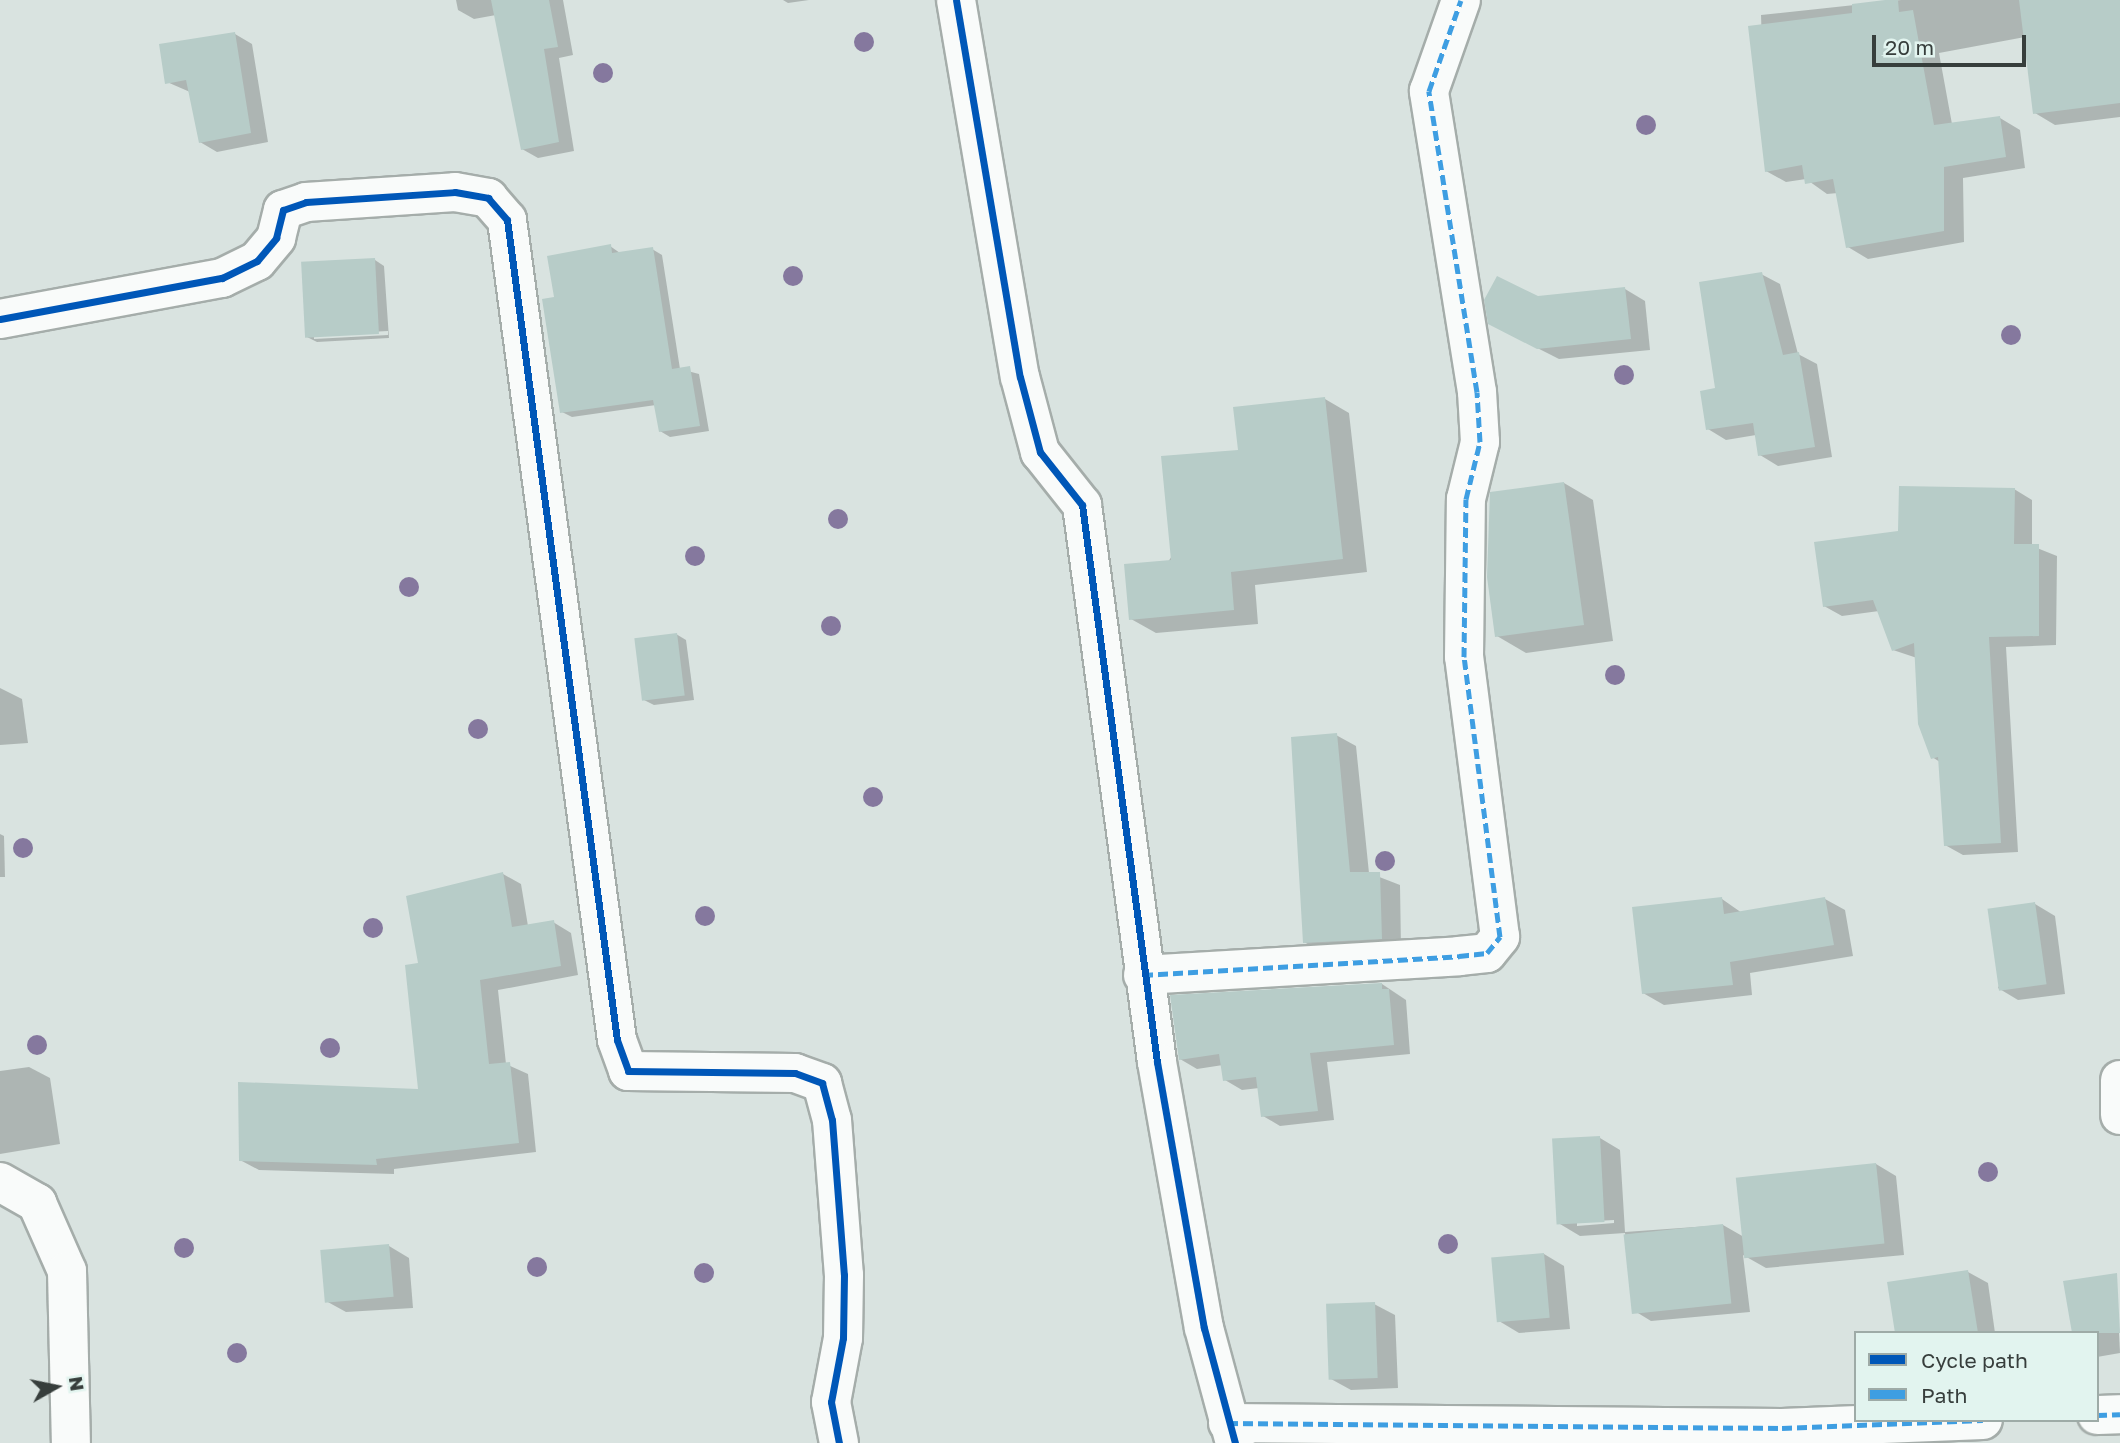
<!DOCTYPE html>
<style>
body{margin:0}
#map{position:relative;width:2120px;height:1443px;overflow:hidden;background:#d9e3e0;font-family:"Golos Text",sans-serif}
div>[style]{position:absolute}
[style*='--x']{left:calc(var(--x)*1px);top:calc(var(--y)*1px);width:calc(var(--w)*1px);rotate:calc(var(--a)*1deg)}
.shadow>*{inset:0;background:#0003}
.building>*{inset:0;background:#b7ccc8;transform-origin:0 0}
.roads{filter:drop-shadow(2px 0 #a5adaa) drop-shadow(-2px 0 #a5adaa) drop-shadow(0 2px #a5adaa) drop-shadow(0 -2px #a5adaa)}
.minor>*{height:38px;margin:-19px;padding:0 19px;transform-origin:19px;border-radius:19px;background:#f9fbfa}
.quiet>*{height:5px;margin-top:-2.5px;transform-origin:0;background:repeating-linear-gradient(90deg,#3e9ee2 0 10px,transparent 0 15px)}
.cycleway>*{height:7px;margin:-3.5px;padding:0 3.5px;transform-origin:3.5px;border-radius:3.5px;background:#0057b8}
.trees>*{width:20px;height:20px;margin:-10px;border-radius:50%;background:#85789e}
span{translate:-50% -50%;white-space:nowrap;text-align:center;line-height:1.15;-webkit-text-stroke:6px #e2f4ef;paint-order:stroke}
.legend{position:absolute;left:1854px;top:1331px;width:245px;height:91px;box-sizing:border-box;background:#e2f4ef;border:2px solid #9eaba7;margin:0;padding:9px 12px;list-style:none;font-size:21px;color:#373e3c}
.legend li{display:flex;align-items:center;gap:14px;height:35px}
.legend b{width:35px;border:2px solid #9eaba7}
.north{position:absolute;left:21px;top:1352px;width:70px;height:70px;-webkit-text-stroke:5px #e2f4ef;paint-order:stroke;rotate:81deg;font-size:19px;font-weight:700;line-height:28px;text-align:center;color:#373e3c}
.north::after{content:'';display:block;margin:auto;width:24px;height:32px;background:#373e3c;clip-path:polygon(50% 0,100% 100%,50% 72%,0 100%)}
.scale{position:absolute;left:1872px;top:35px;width:154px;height:32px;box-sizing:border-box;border:4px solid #373e3c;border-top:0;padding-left:9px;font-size:21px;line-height:24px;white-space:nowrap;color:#373e3c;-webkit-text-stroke:5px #e2f4ef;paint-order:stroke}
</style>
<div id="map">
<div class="shadow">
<i style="clip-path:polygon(456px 0,563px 0,573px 55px,559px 58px,574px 151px,538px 158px,522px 149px,496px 15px,474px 19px,458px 10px)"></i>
<i style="clip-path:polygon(783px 0,809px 0,788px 3px)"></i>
<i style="clip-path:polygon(1901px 0,2120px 0,2120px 117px,2055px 125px,2035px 113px,2025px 37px,1939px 53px,1952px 124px,2000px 118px,2020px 130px,2025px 168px,1963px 178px,1964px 242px,1868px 259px,1848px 247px,1838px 193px,1827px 194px,1806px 179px,1786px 182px,1766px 171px,1761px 15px)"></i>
<i style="clip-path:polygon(235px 34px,252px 44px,268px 142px,217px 152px,200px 142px,190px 92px,167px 82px)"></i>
<i style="clip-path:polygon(610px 246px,620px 253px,652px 249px,662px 255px,680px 369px,699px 374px,709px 431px,670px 437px,660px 431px,656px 405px,572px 417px,562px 412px,557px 298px)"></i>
<i style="clip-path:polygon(evenodd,375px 260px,384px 266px,389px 338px,317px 342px,307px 337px,375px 260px,388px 331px,388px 335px,314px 339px,314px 335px,388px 331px)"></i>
<i style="clip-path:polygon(1761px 274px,1780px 284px,1798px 354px,1817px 364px,1832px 457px,1778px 466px,1760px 455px,1756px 435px,1726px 440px,1708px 429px)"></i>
<i style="clip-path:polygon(1625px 289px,1645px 301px,1650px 350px,1559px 359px,1510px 334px,1538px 298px)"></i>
<i style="clip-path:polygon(1325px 399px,1349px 413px,1367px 572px,1255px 585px,1258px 624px,1156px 633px,1131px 619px,1240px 451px)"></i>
<i style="clip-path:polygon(1564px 483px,1593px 500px,1613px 641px,1526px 653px,1497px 636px)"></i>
<i style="clip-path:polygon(2014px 489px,2032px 500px,2032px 546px,2057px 556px,2056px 645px,2006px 647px,2018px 852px,1963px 855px,1945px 845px,1940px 762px,1932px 757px,1917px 658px,1893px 650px,1879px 611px,1842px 616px,1824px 606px,1900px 532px)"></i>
<i style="clip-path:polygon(676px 634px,686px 640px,694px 700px,654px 705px,644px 700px)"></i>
<i style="clip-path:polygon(0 688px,22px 699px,28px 743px,0 745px)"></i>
<i style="clip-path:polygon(1336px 735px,1356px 746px,1369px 873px,1400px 885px,1401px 949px,1325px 954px,1304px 942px)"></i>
<i style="clip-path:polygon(0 834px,4px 836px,5px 877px,0 877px)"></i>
<i style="clip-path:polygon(503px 874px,521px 884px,528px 926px,553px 922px,571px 933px,578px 975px,498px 990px,506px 1064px,528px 1074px,536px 1152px,394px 1169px,394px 1174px,259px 1170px,240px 1160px,420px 1091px,420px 965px)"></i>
<i style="clip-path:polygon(1722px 899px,1742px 913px,1825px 899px,1845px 910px,1853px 956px,1750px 973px,1752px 995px,1664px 1005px,1643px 993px)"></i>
<i style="clip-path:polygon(2035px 904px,2055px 916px,2065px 994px,2018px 1000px,1998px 988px)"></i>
<i style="clip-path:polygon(1382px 984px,1406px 1000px,1410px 1054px,1327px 1062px,1334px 1120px,1280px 1126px,1263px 1116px,1259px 1088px,1242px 1090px,1225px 1080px,1223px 1065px,1197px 1069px,1180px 1059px)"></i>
<i style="clip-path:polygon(29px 1067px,50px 1078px,60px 1144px,0 1154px,0 1071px)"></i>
<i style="clip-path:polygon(evenodd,1600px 1138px,1620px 1150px,1625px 1232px,1723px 1225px,1744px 1237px,1876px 1164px,1896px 1176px,1904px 1255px,1766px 1268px,1743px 1255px,1750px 1312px,1651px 1321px,1633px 1310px,1625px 1233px,1580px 1236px,1560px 1224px,1600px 1138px,1614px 1220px,1614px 1223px,1577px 1226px,1577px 1222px,1614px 1220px)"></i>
<i style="clip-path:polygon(389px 1246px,409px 1258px,413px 1308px,346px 1312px,326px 1301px)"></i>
<i style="clip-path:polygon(1544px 1254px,1564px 1266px,1570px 1329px,1519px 1333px,1499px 1321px)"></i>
<i style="clip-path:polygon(1968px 1272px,1988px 1283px,1995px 1333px,1896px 1333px)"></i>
<i style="clip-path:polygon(2116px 1275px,2120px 1353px,2097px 1357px,2097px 1333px)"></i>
<i style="clip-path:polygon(1374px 1304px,1395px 1315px,1398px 1388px,1351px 1390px,1331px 1379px)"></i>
</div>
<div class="building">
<i style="clip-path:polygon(491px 0,549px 0,558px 47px,544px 49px,559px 142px,521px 150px)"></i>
<i style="clip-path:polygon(1885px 0,1898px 0,1899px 12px,1913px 10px,1934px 125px,2000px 116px,2006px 157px,1944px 167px,1944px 231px,1846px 248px,1833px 179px,1805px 184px,1802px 165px,1765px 172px,1748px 26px,1852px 13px,1852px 4px)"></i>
<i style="clip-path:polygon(2019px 0,2120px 0,2120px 103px,2033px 114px)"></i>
<i style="clip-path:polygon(235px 32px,251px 133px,199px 143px,186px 80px,165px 84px,159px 44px)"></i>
<i style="clip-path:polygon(611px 244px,612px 253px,653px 247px,672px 369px,690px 366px,700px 426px,659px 432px,653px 400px,560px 413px,542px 299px,554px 297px,547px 256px)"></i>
<i style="left:375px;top:258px;width:76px;height:74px;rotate:87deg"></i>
<i style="clip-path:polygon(1762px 272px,1783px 355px,1799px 352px,1815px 447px,1758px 456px,1753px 423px,1706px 430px,1700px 391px,1715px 388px,1699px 282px)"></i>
<i style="clip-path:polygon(1497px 276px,1538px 296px,1625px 287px,1631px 339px,1537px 349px,1488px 324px,1484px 300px)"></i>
<i style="clip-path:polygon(1325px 397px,1343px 559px,1231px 572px,1234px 610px,1129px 620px,1124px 564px,1171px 560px,1161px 456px,1238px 450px,1233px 407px)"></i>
<i style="clip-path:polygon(1564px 482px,1584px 625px,1495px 637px,1487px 577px,1490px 492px)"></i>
<i style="clip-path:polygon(1899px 486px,2015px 488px,2014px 544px,2039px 544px,2039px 636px,1989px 637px,2001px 843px,1944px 846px,1938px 757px,1931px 759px,1918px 724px,1914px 643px,1892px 651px,1873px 600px,1823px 607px,1814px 542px,1898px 531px)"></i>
<i style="left:677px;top:633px;width:63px;height:43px;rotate:83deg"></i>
<i style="clip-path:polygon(1337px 733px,1350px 872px,1380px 872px,1382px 939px,1303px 943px,1291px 737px)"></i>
<i style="clip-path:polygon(503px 872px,512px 927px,554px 920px,561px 966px,480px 980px,489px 1064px,510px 1062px,519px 1143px,376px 1159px,377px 1165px,239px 1161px,238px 1082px,418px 1089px,405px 965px,418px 963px,406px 896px)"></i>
<i style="clip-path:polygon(1722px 897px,1724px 914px,1825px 897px,1834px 945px,1730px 962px,1733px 985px,1642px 994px,1632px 907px)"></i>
<i style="left:2035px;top:902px;width:83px;height:48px;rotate:82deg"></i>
<i style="clip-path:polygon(1382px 983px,1382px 989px,1389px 989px,1394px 1045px,1310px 1053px,1318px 1111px,1261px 1117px,1256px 1077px,1223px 1081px,1219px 1054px,1179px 1060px,1170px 995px)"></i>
<i style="left:1600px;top:1136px;width:86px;height:48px;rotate:87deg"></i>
<i style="left:1876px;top:1163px;width:81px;height:141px;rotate:84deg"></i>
<i style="left:1723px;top:1224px;width:80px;height:100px;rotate:84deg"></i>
<i style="left:389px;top:1244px;width:53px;height:69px;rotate:85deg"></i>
<i style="left:1544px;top:1253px;width:65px;height:53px;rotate:85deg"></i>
<i style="clip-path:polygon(1968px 1270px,1978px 1333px,1895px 1333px,1887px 1282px)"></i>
<i style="clip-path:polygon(2117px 1273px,2120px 1333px,2072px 1333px,2063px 1281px)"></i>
<i style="left:1375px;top:1302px;width:76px;height:49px;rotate:88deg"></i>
</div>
<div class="roads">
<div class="minor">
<i style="--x:956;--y:0;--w:382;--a:80.4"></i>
<i style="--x:1020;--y:377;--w:78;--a:75.1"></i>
<i style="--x:1040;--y:452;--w:68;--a:51.6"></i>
<i style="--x:1082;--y:505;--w:562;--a:82.33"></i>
<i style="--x:1157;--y:1062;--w:270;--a:80"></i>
<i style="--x:1204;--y:1328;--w:119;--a:74.9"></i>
<i style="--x:0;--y:319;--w:226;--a:-10.5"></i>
<i style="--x:222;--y:278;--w:39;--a:-26"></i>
<i style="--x:257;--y:261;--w:30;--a:-50"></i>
<i style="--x:276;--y:238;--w:29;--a:-76"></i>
<i style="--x:283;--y:210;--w:24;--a:-19"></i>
<i style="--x:306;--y:202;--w:149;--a:-3.8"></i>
<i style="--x:455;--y:192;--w:34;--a:10"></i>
<i style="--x:488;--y:198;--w:29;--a:49"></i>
<i style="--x:507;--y:220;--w:827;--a:82.36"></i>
<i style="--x:617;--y:1040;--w:33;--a:70"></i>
<i style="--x:628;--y:1071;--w:167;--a:0.7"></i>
<i style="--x:795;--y:1073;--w:29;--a:20"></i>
<i style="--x:822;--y:1083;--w:38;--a:75"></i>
<i style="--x:832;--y:1120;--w:155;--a:85.6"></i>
<i style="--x:844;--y:1275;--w:63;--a:90.9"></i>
<i style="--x:843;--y:1338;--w:65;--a:100.6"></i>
<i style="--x:831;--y:1402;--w:42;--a:79"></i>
<i style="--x:1143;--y:975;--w:317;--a:-3.4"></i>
<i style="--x:1459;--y:956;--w:28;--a:-6"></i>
<i style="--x:1487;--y:953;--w:21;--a:-51"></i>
<i style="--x:1500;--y:937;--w:282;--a:-97.3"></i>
<i style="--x:1464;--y:657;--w:158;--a:-89.3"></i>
<i style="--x:1466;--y:499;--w:59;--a:-76.2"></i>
<i style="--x:1480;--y:442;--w:50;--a:-93.4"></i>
<i style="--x:1477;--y:392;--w:305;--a:-99.1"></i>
<i style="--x:1429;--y:91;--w:96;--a:-70.6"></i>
<i style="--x:2120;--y:1080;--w:35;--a:90"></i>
<i style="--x:0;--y:1182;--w:43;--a:29.6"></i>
<i style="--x:37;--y:1203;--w:74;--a:66.2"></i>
<i style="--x:67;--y:1271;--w:172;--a:88.7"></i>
<i style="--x:2097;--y:1415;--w:23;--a:-2"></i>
<i style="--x:1228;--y:1423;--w:554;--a:0.52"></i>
<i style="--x:1782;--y:1428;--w:201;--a:-2.3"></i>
</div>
</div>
<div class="quiet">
<i style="--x:1143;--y:975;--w:317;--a:-3.4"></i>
<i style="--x:1459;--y:956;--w:28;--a:-6"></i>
<i style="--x:1487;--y:953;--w:21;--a:-51"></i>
<i style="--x:1500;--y:937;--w:282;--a:-97.3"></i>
<i style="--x:1464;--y:657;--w:158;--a:-89.3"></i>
<i style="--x:1466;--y:499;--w:59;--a:-76.2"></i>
<i style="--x:1480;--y:442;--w:50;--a:-93.4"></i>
<i style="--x:1477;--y:392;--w:305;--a:-99.1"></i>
<i style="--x:1429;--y:91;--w:96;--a:-70.6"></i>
<i style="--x:2097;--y:1415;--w:23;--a:-2"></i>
<i style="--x:1228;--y:1423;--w:554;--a:0.52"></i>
<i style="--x:1782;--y:1428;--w:201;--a:-2.3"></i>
</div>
<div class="cycleway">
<i style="--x:956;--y:0;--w:382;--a:80.4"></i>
<i style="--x:1020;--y:377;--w:78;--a:75.1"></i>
<i style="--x:1040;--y:452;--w:68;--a:51.6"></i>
<i style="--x:1082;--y:505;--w:562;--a:82.33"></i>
<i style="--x:1157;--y:1062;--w:270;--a:80"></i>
<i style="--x:1204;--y:1328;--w:119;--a:74.9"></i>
<i style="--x:0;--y:319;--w:226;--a:-10.5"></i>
<i style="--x:222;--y:278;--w:39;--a:-26"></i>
<i style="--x:257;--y:261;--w:30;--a:-50"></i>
<i style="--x:276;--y:238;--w:29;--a:-76"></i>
<i style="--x:283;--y:210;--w:24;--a:-19"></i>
<i style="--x:306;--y:202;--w:149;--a:-3.8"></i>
<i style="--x:455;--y:192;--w:34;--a:10"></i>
<i style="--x:488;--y:198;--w:29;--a:49"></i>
<i style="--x:507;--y:220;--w:827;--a:82.36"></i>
<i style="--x:617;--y:1040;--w:33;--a:70"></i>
<i style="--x:628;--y:1071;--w:167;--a:0.7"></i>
<i style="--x:795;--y:1073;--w:29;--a:20"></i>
<i style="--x:822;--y:1083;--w:38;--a:75"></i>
<i style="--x:832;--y:1120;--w:155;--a:85.6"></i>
<i style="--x:844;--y:1275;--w:63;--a:90.9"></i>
<i style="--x:843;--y:1338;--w:65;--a:100.6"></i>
<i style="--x:831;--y:1402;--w:42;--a:79"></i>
</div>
<div class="trees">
<i style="left:864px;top:42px"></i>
<i style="left:603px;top:73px"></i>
<i style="left:1646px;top:125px"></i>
<i style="left:793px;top:276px"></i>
<i style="left:2011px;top:335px"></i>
<i style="left:1624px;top:375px"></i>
<i style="left:838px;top:519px"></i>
<i style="left:695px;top:556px"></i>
<i style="left:409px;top:587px"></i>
<i style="left:831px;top:626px"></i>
<i style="left:1615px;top:675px"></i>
<i style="left:478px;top:729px"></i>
<i style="left:873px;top:797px"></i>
<i style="left:23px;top:848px"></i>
<i style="left:1385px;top:861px"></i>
<i style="left:705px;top:916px"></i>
<i style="left:373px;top:928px"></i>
<i style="left:37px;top:1045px"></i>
<i style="left:330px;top:1048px"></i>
<i style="left:1988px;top:1172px"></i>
<i style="left:1448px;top:1244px"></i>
<i style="left:184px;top:1248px"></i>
<i style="left:537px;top:1267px"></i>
<i style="left:704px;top:1273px"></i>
<i style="left:237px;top:1353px"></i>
</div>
<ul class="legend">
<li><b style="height:9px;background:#0057b8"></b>Cycle path</li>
<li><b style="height:9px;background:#3e9ee2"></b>Path</li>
</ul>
<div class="north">N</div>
<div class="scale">20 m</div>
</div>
